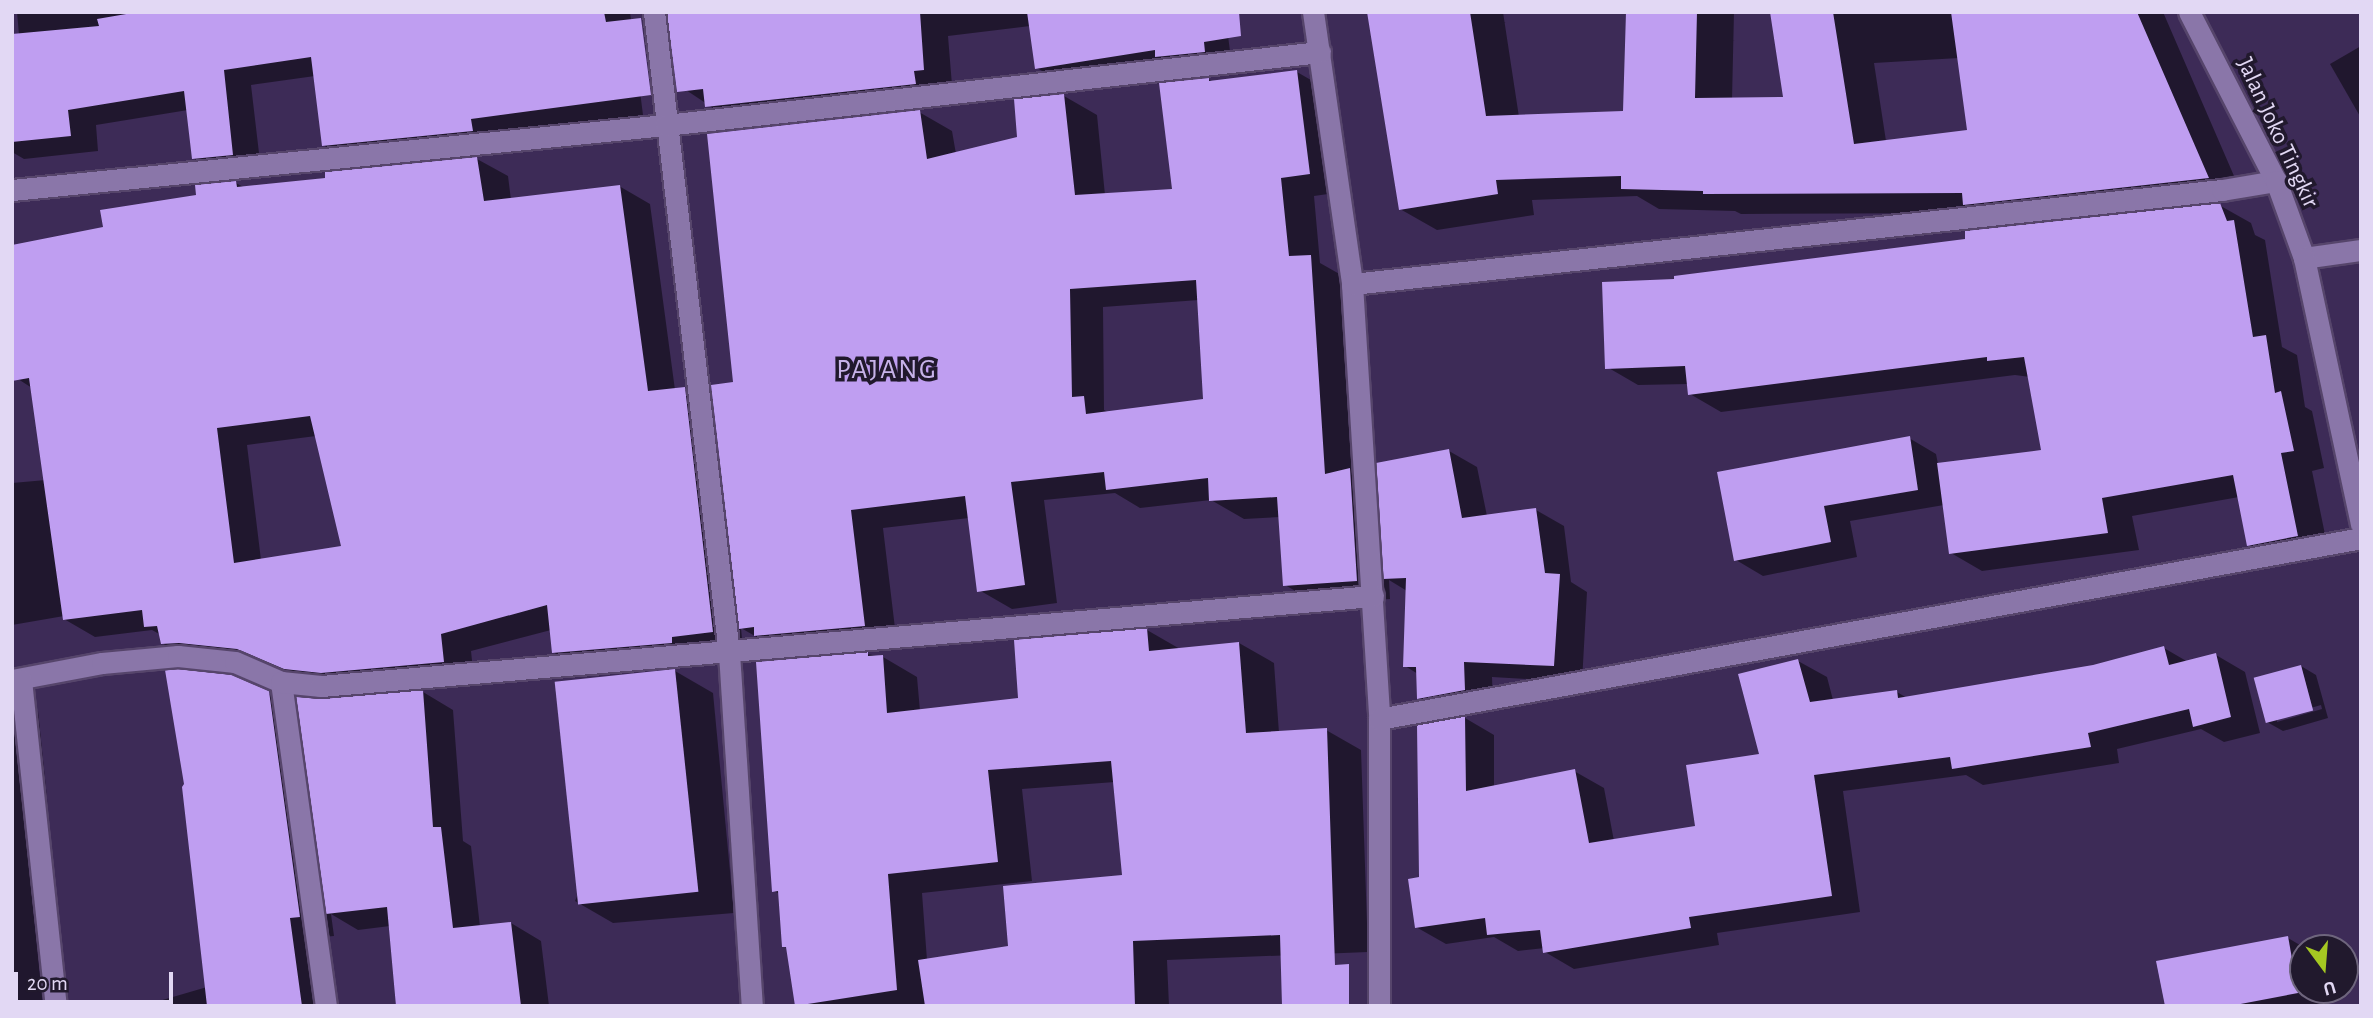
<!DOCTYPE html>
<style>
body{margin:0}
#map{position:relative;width:2373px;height:1018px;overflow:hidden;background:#3d2b57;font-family:"Alegreya Sans",sans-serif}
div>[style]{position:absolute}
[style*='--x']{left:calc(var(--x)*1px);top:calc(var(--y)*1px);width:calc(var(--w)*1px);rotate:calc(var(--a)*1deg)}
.shadow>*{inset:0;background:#0007}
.building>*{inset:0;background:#bf9ef1;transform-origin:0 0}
.roads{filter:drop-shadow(2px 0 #56456b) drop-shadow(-2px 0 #56456b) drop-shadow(0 2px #56456b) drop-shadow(0 -2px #56456b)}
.minor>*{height:21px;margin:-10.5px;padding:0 10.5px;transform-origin:10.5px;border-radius:10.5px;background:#8a76a9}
.secondary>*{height:21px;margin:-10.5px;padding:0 10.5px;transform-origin:10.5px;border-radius:10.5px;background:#8a76a9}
span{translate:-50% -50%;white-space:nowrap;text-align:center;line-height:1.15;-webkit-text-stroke:7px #21192d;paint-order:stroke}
.street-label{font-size:24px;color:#e2d8f4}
.quarter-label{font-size:28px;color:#c7b3e9;letter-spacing:2px}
.frame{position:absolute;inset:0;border:14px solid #e2d8f4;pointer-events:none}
.north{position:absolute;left:2289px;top:934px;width:70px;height:70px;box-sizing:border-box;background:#21192d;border:2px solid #6e657d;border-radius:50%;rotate:164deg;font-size:19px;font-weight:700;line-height:28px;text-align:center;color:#e2d8f4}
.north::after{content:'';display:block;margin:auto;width:24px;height:32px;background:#a5c822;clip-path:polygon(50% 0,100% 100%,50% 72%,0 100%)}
.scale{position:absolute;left:14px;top:972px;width:159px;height:32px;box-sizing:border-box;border:4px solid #e2d8f4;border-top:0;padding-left:9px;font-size:21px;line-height:24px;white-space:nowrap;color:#e2d8f4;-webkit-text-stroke:5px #21192d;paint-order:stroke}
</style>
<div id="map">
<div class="shadow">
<i style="clip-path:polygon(17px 12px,630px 12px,643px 115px,499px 134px,351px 161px,323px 145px,315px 76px,251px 85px,261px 170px,221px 174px,193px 158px,188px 110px,96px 125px,98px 151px,24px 159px,12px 152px,12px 36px,19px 35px)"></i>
<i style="clip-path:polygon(680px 12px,1225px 12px,1232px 67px,1064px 84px,1037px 68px,1030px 26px,948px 36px,952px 85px,734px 122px,686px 90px)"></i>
<i style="clip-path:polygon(evenodd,1369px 12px,1503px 12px,1519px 117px,1625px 113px,1628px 12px,1734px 12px,1732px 100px,1785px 99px,1772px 12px,2163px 12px,2244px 199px,2001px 225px,1980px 213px,1741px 214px,1735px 211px,1659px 209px,1637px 196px,1532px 200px,1534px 215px,1437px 230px,1400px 209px,1369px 12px,1959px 58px,1969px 131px,1886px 141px,1874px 63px,1959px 58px)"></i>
<i style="clip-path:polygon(2361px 46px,2361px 118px,2330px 64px)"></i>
<i style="clip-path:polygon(evenodd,1297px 72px,1330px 91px,1342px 192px,1314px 196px,1320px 263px,1343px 276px,1356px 474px,1380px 487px,1449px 451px,1477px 467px,1487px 516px,1536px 510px,1564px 526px,1571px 582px,1587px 592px,1582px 682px,1492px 677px,1493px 705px,1447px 714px,1418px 698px,1418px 674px,1405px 666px,1407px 591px,1389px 580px,1390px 599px,1318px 604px,1285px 585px,1280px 517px,1244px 519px,1211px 500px,1140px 508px,1115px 493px,1044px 500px,1057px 603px,1012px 609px,979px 590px,969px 518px,883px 528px,897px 645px,774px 647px,741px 628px,743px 649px,584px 670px,553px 652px,551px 630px,471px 651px,474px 679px,353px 690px,193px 661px,162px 643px,161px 635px,152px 630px,95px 637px,64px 619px,64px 616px,12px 625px,12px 483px,46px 480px,32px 388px,18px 379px,105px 229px,236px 183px,245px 188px,477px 159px,508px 176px,511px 200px,619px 186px,650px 204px,675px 390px,684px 389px,715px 407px,735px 384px,919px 112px,952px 131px,956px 154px,1019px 138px,1064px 96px,1097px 115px,1105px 195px,1174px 191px,1208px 79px,1214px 82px,1297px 72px,1199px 300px,1205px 401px,1110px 413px,1104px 410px,1103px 307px,1199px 300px,1297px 72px,316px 436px,343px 548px,261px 560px,247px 445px,316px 436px)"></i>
<i style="clip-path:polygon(2219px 205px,2251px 223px,2255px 235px,2265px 240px,2282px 347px,2297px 355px,2305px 407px,2312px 411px,2324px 468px,2312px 471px,2329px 554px,2280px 563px,2249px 545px,2239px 497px,2132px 516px,2139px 550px,1982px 571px,1951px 553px,1944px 505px,1850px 521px,1857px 557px,1763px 576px,1736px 560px,1909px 438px,1936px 454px,1938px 464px,2043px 451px,2030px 377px,2015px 375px,1721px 412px,1690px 394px,1689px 384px,1638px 385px,1607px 367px,1676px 281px)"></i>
<i style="clip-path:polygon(evenodd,1147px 630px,1180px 649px,1239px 643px,1274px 663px,1279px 733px,1326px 730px,1361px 750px,1368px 952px,1167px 960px,1169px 1006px,797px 1006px,787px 948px,783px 946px,780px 894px,774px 891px,867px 654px,883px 657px,917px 677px,920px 711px,1020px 699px,1147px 630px,1115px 782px,1123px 876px,1010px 948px,927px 960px,922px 893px,1032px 881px,1022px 789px,1115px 782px)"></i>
<i style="clip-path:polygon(2164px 648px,2188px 662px,2216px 655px,2245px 672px,2260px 733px,2224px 742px,2201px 729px,2117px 749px,2119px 763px,1983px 785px,1966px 775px,1843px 791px,1860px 912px,1717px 933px,1719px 945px,1574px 969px,1545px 952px,1545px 948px,1518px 951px,1494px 937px,1446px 944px,1416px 927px,1421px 879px,1465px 718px,1494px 735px,1494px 787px,1574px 771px,1604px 788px,1614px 841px,1697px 828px,1761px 755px,1798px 661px,1827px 677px,1833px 700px,1897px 692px,1907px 698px,2094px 666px)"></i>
<i style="clip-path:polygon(evenodd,2301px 666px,2316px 675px,2328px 718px,2283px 731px,2267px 722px,2301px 666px,2321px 705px,2322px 709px,2277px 722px,2277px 718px,2321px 705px)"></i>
<i style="clip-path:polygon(675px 671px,713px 693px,734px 913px,613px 923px,575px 901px)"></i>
<i style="clip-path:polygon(423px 692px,453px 710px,463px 841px,471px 846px,480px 927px,511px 923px,541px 941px,549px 1006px,398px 1006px,390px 926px,358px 930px,331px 914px,334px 936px,323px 937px,333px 1006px,142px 1006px,207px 987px,268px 693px,300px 711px,322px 701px)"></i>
<i style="clip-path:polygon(12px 696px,38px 711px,47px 798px,50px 874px,30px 878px,43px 1006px,12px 1006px)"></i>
<i style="clip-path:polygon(2288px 938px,2305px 948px,2303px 990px,2324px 990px,2326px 1006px,2167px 1006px)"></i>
</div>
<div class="building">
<i style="clip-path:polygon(138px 12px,604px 12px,606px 22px,641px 18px,651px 95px,471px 119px,473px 131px,322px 146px,311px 57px,224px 70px,233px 155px,192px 159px,184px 91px,68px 110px,71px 136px,12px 142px,12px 34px,99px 26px,97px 19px)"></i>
<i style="clip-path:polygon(681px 12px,920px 12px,924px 70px,914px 71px,916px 84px,705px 107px,703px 89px,677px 92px,667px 14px)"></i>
<i style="clip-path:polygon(1027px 12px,1239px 12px,1241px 36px,1204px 42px,1205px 52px,1155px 57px,1155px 50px,1035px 69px)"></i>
<i style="clip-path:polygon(1367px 12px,1470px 12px,1486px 116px,1623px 111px,1626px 12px,1697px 12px,1695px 98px,1783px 97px,1770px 12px,1833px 12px,1854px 144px,1967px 130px,1951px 12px,2137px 12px,2209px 178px,1963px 205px,1962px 193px,1703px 194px,1703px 191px,1621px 189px,1621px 176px,1496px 180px,1498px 194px,1399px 210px)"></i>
<i style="clip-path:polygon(evenodd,1297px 70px,1310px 174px,1281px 178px,1289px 256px,1311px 255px,1325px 474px,1350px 468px,1357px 581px,1283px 586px,1277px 497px,1209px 501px,1208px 478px,1106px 490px,1104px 472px,1011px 482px,1025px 585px,977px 592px,965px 496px,851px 510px,865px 626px,754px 636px,754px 627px,739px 629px,711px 385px,733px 382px,707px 134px,920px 110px,927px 159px,1017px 137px,1014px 99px,1064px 94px,1075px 195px,1172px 189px,1159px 83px,1209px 78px,1209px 81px,1297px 70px,1196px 280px,1203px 399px,1086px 414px,1084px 396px,1072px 397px,1070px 289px,1196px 280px)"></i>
<i style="clip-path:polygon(evenodd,477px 157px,484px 201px,620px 185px,648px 391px,685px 387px,713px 632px,672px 637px,672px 643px,552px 653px,547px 605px,441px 634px,444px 662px,321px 673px,284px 669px,237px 649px,179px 643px,161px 644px,157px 626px,144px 627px,142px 610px,63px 620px,29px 378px,12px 381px,12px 245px,103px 227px,100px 210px,196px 195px,195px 185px,236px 181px,237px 187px,325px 178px,325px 172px,477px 157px,310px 416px,341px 546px,234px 563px,217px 428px,310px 416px)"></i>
<i style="clip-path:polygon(2220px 203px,2227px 221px,2234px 220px,2253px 337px,2266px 335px,2275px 393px,2281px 391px,2294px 451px,2281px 453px,2298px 536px,2247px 546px,2233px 475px,2102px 498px,2108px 533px,1949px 554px,1937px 463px,2041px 450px,2024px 357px,1987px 361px,1987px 357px,1688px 395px,1685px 366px,1605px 369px,1602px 282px,1674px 279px,1674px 276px,1965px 239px,1965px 231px)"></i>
<i style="clip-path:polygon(1910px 436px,1918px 490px,1824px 506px,1831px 542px,1734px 561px,1717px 472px)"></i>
<i style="clip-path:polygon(1449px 449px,1462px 518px,1536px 508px,1545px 573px,1560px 574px,1554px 666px,1464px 662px,1465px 690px,1417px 699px,1416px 667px,1403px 667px,1406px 578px,1383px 579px,1376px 463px)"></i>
<i style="clip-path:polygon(1147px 628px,1149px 651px,1239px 642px,1246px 733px,1327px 728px,1335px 965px,1349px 964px,1349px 1005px,1282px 1006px,1280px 935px,1133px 941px,1135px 1006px,925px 1006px,918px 960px,1008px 946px,1003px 886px,1122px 875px,1111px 761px,988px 770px,998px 862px,888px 874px,897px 990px,795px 1006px,786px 947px,782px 947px,778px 891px,772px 892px,756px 662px,868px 652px,868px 656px,883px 655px,887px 713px,1018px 698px,1014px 640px)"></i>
<i style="clip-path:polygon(2164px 646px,2169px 665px,2216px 653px,2231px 717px,2193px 727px,2189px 709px,2088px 733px,2091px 747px,1952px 769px,1950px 757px,1814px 775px,1832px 896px,1689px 917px,1691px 928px,1543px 953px,1540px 930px,1487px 935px,1485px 918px,1415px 928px,1408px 879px,1419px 877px,1417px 725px,1465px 716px,1466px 791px,1575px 769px,1589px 843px,1695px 826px,1686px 765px,1759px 754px,1738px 674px,1798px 659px,1810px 702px,1897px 690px,1898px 698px,2093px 665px)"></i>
<i style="left:2301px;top:665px;width:47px;height:49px;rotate:75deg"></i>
<i style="clip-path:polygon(178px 669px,232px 675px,269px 691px,300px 917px,290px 918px,302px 1006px,207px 1006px,182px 787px,184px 784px,165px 670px)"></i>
<i style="left:675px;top:669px;width:224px;height:121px;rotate:84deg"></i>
<i style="clip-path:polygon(423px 690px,433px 827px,441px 827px,453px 928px,511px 922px,521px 1006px,396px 1006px,387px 907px,326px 914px,296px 697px,322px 699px)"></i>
<i style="clip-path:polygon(2288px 936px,2298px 993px,2230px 1006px,2165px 1006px,2156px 961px)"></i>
</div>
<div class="roads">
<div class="minor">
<i style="--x:654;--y:12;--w:645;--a:83.33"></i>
<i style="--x:729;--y:653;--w:354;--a:86.3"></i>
<i style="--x:1313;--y:12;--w:275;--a:81.8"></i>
<i style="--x:1352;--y:284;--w:436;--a:86.4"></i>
<i style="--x:1379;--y:719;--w:287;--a:90"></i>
<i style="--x:12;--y:190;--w:657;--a:-5.68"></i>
<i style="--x:666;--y:125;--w:658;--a:-6.37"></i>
<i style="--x:2304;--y:258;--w:58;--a:-8"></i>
<i style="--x:1352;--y:284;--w:875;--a:-6.17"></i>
<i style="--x:2222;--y:190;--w:55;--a:-9.5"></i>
<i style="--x:12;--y:680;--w:92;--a:-10.7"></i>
<i style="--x:102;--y:663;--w:76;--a:-5.3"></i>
<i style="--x:178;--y:656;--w:57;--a:6"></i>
<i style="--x:235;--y:662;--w:50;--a:23.5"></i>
<i style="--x:281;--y:682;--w:327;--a:82.1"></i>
<i style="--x:21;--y:680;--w:328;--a:83.9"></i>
<i style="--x:281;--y:682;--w:40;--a:5.7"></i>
<i style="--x:321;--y:686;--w:1056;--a:-4.89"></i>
<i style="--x:1379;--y:719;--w:999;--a:-10.44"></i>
</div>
<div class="secondary">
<i style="--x:2189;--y:12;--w:190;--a:62.8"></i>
<i style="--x:2276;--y:181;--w:82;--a:70"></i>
<i style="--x:2304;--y:258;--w:273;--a:77.9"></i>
</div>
</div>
<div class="street-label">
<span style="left:2277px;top:133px;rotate:65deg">Jalan Joko Tingkir</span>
</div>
<div class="quarter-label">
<span style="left:887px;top:370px">PAJANG</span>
</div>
<div class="frame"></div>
<div class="north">U</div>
<div class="scale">20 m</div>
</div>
